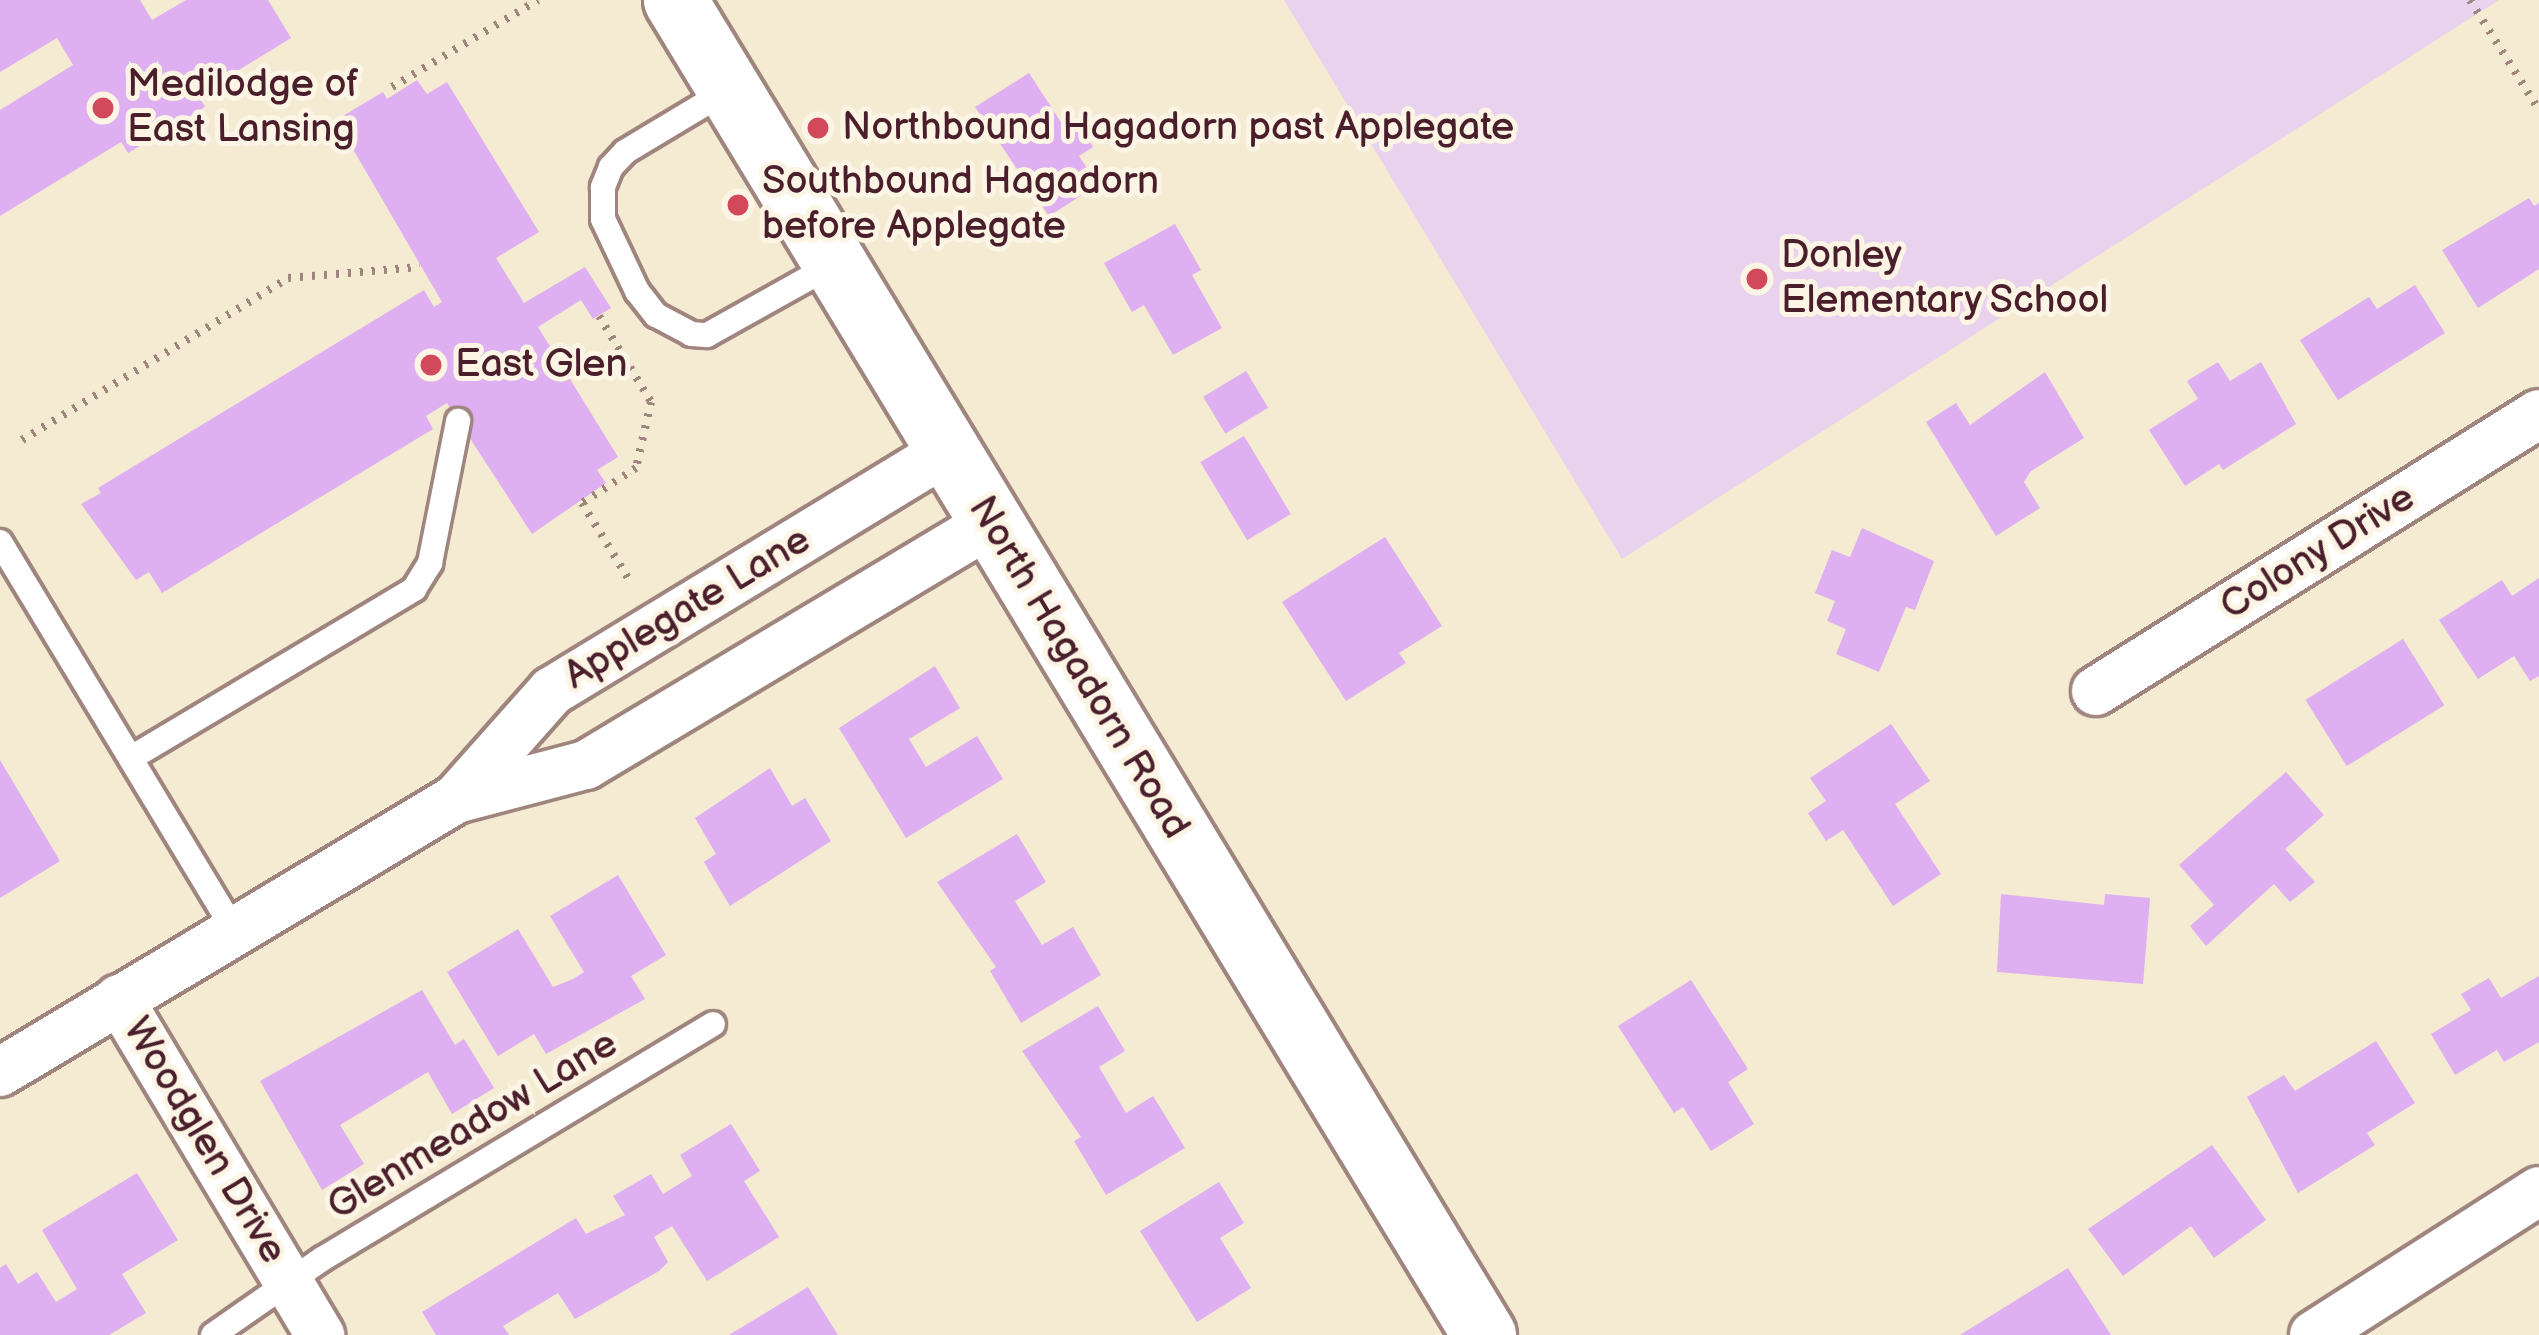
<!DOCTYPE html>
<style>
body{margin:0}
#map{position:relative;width:2539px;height:1335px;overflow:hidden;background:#f4ebd2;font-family:"Balsamiq Sans",sans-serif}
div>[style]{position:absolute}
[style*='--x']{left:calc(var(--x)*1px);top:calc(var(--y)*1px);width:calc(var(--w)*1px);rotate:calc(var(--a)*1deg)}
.built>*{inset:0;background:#e9d2ee}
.building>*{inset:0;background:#deaff1;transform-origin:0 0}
.path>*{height:8px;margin-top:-4px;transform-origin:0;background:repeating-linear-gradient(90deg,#9f857e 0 3px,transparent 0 12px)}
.roads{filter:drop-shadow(3px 0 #9f857e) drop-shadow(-3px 0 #9f857e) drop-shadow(0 3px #9f857e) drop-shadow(0 -3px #9f857e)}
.service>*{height:24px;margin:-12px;padding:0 12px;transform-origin:12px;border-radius:12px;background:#fff}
.minor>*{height:48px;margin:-24px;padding:0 24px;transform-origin:24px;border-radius:24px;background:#fff}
.tertiary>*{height:63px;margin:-31.5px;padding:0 31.5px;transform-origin:31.5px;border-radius:31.5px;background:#fff}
.dots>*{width:33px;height:33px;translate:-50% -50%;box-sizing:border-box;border:6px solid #fcf5e5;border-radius:50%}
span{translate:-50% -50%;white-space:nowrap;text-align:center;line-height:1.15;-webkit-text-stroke:10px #fcf5e5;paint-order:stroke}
.poi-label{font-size:39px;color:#4a1f2b}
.left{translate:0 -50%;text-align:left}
.street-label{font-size:39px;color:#4a1f2b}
</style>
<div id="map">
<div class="built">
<i style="clip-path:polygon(1284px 0,2499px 0,1622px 559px)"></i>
</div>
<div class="building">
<i style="clip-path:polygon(0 0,140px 0,152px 20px,186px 0,268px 0,291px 38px,198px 95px,205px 107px,128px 153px,121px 142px,0 216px,0 110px,73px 65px,57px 38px,0 72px)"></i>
<i style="clip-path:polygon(1029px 73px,1066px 130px,1077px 122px,1093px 147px,1079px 156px,1098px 185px,1049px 216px,975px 107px)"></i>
<i style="clip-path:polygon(417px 80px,427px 94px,447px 82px,539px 232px,496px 258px,524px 303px,585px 267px,611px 308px,593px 319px,581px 300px,538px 327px,618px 457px,597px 470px,606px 483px,532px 534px,447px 403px,426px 416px,433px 429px,162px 593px,149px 572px,136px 580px,81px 504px,101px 493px,98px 488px,424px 290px,434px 307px,442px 302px,336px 120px,383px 92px,387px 99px)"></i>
<i style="clip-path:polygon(2529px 198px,2534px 206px,2539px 203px,2539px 269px,2478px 308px,2442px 250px)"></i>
<i style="clip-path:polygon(1175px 224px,1201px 270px,1192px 275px,1222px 328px,1173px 355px,1144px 305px,1132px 312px,1104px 263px)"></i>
<i style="clip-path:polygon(2415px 285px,2445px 333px,2338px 400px,2300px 340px,2369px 297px,2377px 309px)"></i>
<i style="clip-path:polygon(2218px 362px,2230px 381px,2261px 362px,2296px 424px,2223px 470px,2219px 464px,2185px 486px,2149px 430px,2198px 399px,2187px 381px)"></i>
<i style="left:1246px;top:371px;width:43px;height:50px;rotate:59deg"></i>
<i style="clip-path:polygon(2045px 372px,2084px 438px,2031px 471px,2024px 482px,2040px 508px,1996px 536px,1926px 422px,1956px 403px,1970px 425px)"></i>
<i style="left:1244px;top:436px;width:91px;height:51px;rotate:59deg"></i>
<i style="clip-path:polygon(1862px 528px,1934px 561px,1915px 610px,1906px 607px,1879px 672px,1836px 654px,1846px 629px,1827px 621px,1835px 601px,1815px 593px,1832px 550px,1850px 557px)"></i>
<i style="clip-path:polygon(1385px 537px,1442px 626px,1399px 653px,1406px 663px,1346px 701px,1282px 602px)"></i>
<i style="clip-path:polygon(2539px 578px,2539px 676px,2530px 681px,2514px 656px,2478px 679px,2439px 620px,2502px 580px,2512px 596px)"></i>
<i style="left:2403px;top:639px;width:78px;height:115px;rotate:58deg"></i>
<i style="clip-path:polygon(935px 666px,960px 708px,909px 739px,926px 767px,977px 736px,1003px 779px,906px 838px,839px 728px)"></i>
<i style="clip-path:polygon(1891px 724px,1930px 781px,1895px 804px,1941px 874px,1893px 906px,1843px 830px,1826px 841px,1808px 813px,1826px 801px,1810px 778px)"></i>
<i style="clip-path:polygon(0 760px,60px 861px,0 898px)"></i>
<i style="clip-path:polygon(770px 768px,792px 806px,805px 798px,831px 841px,730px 906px,704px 862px,716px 854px,695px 818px)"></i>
<i style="clip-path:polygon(2286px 772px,2324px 815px,2285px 849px,2315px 882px,2290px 902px,2274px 884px,2206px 946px,2190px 926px,2214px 905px,2179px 865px)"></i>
<i style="clip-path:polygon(1017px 834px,1046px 882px,1015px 901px,1042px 945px,1073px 927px,1101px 975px,1021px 1023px,990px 971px,996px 967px,937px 882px)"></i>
<i style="clip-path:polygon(618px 875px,666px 955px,631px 976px,645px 999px,546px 1054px,534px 1034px,498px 1056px,447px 972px,518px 929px,553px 987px,573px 979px,584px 972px,550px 916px)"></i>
<i style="clip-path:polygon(2001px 894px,2104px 905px,2105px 894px,2150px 898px,2143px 984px,1997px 972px)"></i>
<i style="clip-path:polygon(2539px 976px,2539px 1042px,2504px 1062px,2497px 1050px,2455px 1075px,2431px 1034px,2471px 1010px,2461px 994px,2489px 978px,2501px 998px)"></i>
<i style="clip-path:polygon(1691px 980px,1748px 1069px,1728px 1082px,1754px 1124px,1711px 1151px,1683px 1107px,1674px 1113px,1618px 1026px)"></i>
<i style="clip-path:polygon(422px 990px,455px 1045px,464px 1039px,494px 1088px,452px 1114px,428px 1072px,340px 1125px,364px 1164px,322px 1190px,260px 1081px)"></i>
<i style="clip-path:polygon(1098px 1006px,1125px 1051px,1099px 1067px,1126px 1113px,1153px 1096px,1185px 1148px,1106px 1195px,1074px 1141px,1081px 1137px,1022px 1051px)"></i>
<i style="clip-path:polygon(2376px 1041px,2415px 1103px,2367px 1133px,2375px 1145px,2298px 1193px,2247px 1097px,2284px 1075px,2295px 1091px)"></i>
<i style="clip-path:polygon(731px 1124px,760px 1171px,744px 1181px,779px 1237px,707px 1281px,672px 1226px,654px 1237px,668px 1262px,659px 1271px,575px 1319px,558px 1293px,503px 1326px,509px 1335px,436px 1335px,422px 1312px,576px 1218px,586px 1234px,625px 1215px,613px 1196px,651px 1174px,663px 1194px,692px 1176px,680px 1155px)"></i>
<i style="clip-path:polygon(2212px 1145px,2266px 1220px,2214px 1258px,2191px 1226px,2123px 1276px,2088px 1229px)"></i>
<i style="clip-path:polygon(137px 1173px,178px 1240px,122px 1274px,146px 1313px,109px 1335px,0 1335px,0 1268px,6px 1264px,18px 1284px,37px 1272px,56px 1302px,77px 1289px,42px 1230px)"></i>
<i style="clip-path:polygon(1219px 1182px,1244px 1223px,1220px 1238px,1251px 1288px,1197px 1322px,1140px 1231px)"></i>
<i style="clip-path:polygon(2068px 1268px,2111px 1335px,1960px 1335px)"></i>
<i style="clip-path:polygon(808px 1287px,838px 1335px,729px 1335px)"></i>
</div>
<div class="path">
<i style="--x:2470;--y:0;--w:130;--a:57.9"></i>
<i style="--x:392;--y:87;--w:170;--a:-30.8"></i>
<i style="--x:599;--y:316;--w:100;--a:58.8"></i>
<i style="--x:651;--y:402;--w:68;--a:102.8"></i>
<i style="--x:636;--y:468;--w:64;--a:147.1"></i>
<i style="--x:582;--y:503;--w:94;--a:58.5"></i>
<i style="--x:22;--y:440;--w:311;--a:-31.3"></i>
<i style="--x:288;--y:278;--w:132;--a:-4.8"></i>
</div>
<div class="roads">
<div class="service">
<i style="--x:728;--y:90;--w:120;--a:149"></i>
<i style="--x:625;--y:152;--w:21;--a:133"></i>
<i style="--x:611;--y:167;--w:22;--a:112"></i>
<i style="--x:603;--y:187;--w:32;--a:90"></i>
<i style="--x:603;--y:219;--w:80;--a:64.7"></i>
<i style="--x:637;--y:291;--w:31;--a:52"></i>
<i style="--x:656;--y:315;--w:40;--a:28"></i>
<i style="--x:691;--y:334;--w:16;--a:4"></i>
<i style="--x:707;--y:335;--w:143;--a:-29.2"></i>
<i style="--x:0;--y:542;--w:455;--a:58.9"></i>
<i style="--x:131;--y:758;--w:330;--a:-30.8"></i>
<i style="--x:414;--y:589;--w:31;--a:-58"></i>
<i style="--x:430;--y:563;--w:145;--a:-78.8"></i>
<i style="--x:213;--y:1335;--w:133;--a:-34.9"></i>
<i style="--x:322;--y:1259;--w:456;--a:-31"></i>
</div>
<div class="minor">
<i style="--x:2096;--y:691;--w:522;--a:-32.02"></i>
<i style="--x:456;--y:799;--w:144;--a:-48.4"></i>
<i style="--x:552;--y:691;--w:461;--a:-31.3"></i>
<i style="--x:119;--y:999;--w:392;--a:59.1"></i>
<i style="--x:0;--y:1072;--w:531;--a:-30.91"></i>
<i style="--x:456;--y:799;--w:134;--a:-14.7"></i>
<i style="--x:586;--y:765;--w:471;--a:-30.9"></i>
<i style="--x:2314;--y:1335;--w:267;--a:-32.6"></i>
</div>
<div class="tertiary">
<i style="--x:675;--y:0;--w:1561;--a:58.78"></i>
</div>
</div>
<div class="dots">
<i style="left:103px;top:108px;background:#d1495b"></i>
<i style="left:818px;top:128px;background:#d1495b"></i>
<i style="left:738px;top:205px;background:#d1495b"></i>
<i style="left:1757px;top:279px;background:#d1495b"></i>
<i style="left:431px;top:365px;background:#d1495b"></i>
</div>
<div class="poi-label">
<span class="left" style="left:127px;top:108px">Medilodge of<br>East Lansing</span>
<span class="left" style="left:842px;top:128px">Northbound Hagadorn past Applegate</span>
<span class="left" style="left:762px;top:205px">Southbound Hagadorn<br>before Applegate</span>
<span class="left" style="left:1781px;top:279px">Donley<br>Elementary School</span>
<span class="left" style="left:455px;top:365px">East Glen</span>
</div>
<div class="street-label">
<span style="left:2318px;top:553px;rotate:-32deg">Colony Drive</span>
<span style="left:688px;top:609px;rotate:-31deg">Applegate Lane</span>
<span style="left:1078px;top:668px;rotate:59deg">North Hagadorn Road</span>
<span style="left:473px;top:1126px;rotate:-31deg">Glenmeadow Lane</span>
<span style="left:204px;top:1141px;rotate:59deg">Woodglen Drive</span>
</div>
</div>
